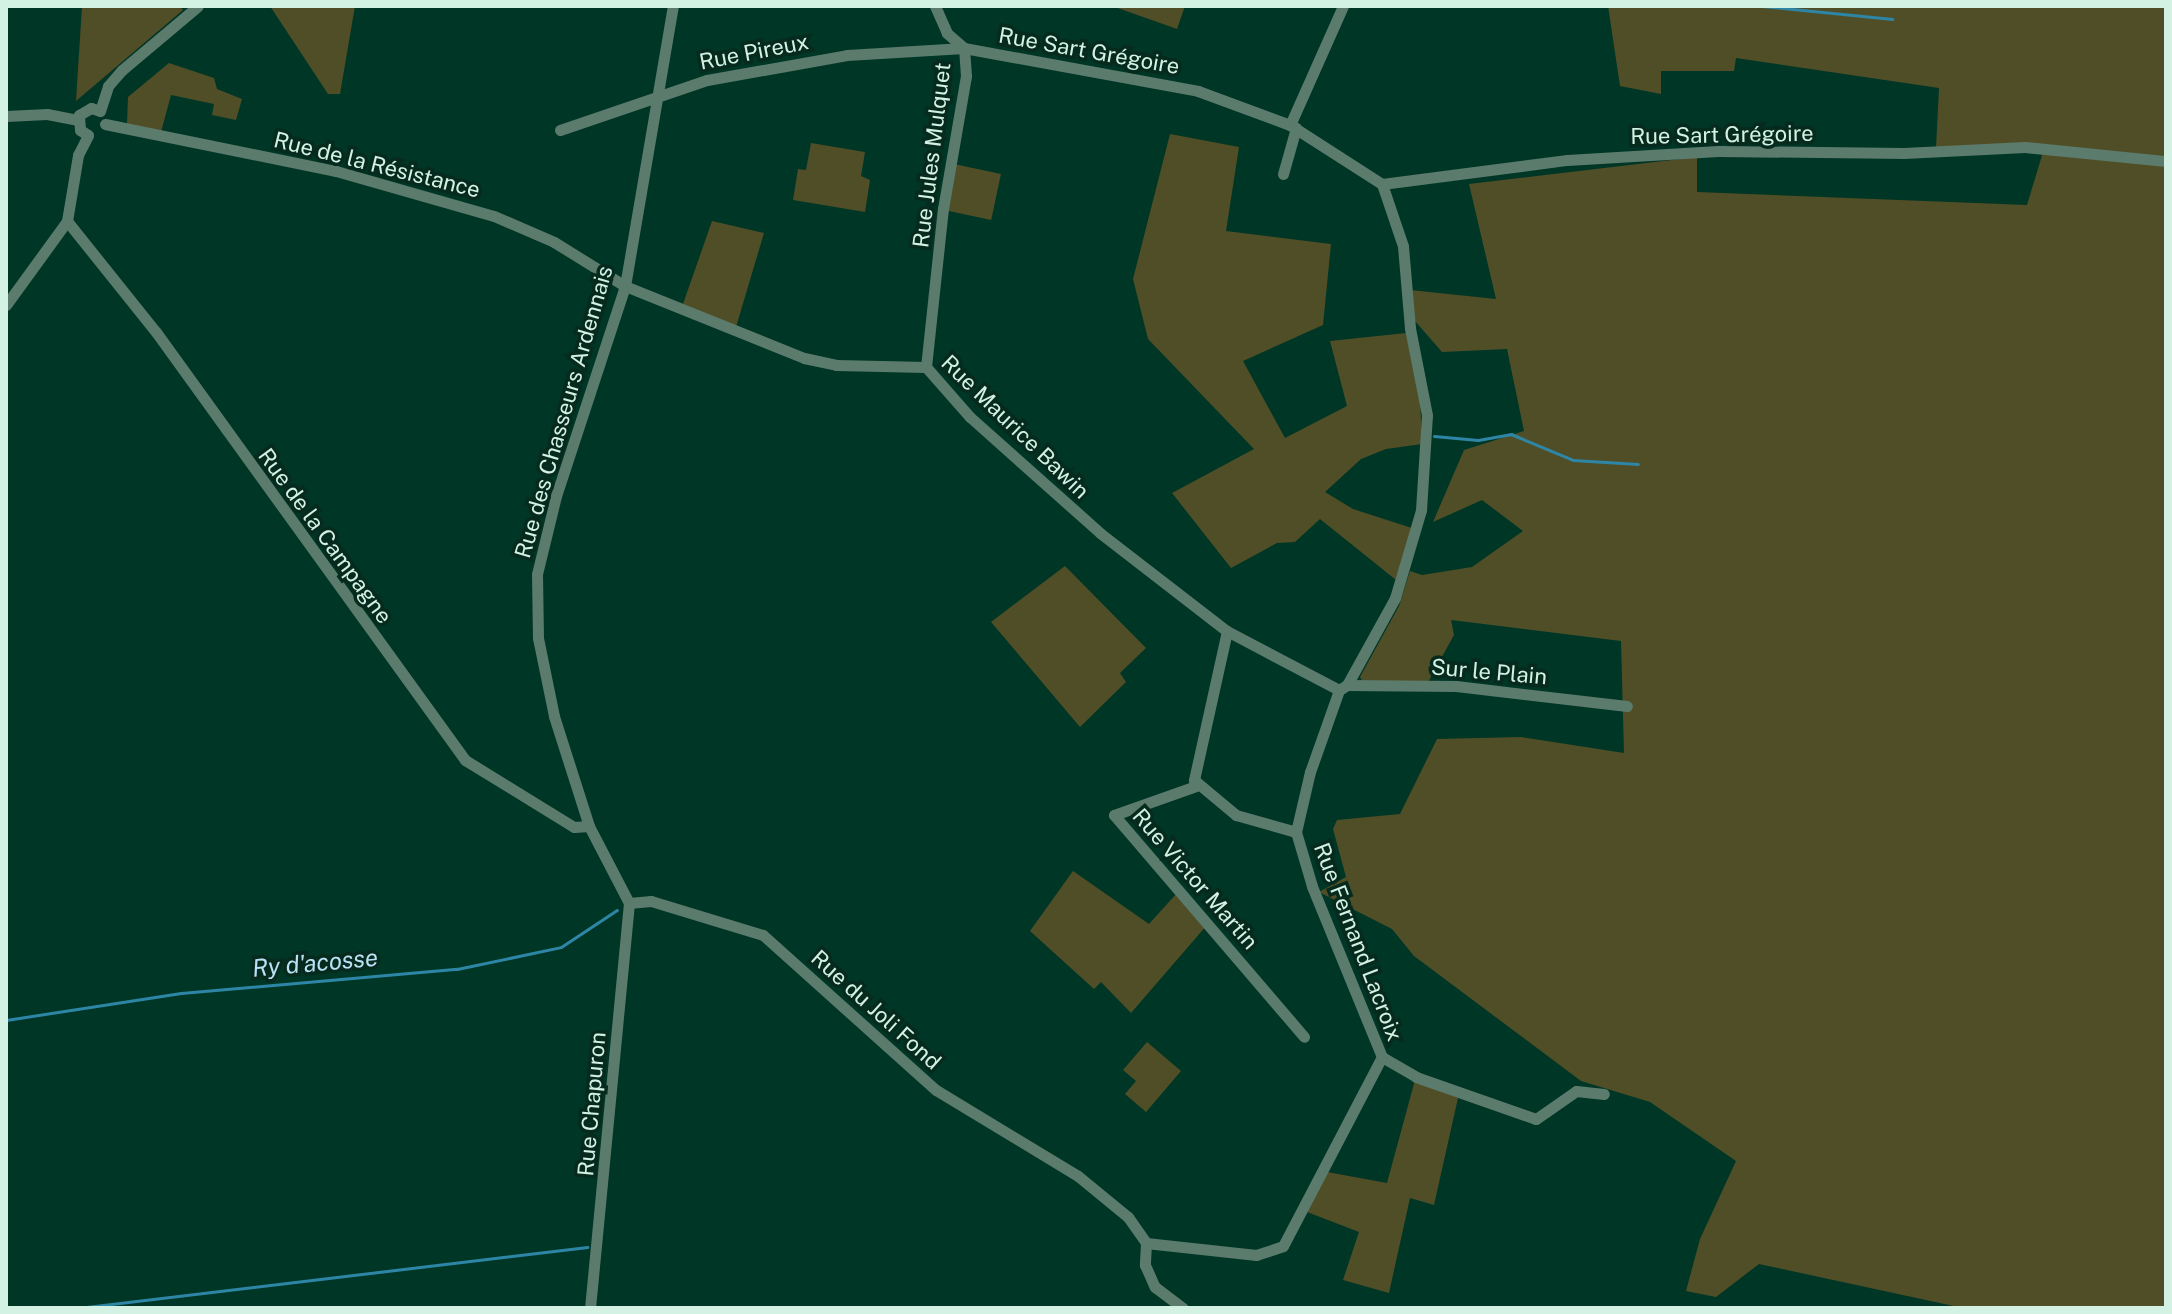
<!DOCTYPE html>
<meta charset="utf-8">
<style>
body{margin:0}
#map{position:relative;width:2172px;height:1314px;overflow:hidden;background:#003626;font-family:"Public Sans",sans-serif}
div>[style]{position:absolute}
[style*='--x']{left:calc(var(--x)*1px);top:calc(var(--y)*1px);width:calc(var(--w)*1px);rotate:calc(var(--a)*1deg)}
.green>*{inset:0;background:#504e26;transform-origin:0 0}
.stream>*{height:3px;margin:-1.5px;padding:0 1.5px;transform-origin:1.5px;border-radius:1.5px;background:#2e86a6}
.minor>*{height:11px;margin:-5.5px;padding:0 5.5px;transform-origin:5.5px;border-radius:5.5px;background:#5b7b6d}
span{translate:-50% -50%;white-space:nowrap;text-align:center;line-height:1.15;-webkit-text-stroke:7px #072a1e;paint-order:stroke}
.street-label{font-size:22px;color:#d3f2e4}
.water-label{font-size:24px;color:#b9e2f4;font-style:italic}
.frame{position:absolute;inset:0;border:8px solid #d3f2e4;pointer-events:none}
</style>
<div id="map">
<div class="green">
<i style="clip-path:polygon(82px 6px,179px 6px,183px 10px,76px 101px)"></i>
<i style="clip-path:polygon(270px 6px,355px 6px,340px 94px,328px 94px)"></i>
<i style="clip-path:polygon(1112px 6px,1185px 6px,1177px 29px)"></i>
<i style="clip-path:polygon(1608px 6px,2166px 6px,2166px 1308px,1963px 1308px,1759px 1264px,1716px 1297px,1686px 1291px,1700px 1239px,1736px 1161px,1650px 1102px,1581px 1081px,1414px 956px,1392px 929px,1319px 892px,1346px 877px,1333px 829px,1337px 820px,1400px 814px,1437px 739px,1521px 737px,1624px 753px,1621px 641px,1451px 620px,1454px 635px,1427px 684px,1365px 685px,1360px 677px,1399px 606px,1410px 571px,1422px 575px,1472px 567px,1523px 531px,1482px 500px,1433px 522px,1464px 450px,1524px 431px,1507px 349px,1442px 352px,1415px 321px,1410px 290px,1496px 299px,1469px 184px,1697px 157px,1697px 192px,2027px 205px,2043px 152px,1936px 148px,1939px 88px,1736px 58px,1734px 71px,1661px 71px,1661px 94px,1620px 86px)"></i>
<i style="clip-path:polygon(169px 63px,214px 78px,217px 89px,242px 99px,236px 120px,212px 115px,214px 104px,171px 95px,161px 132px,127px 124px,128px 97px)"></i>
<i style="clip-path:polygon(1170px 134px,1239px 147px,1226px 231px,1331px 244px,1323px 325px,1243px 361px,1285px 438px,1347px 406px,1330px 341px,1406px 333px,1420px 398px,1422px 444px,1386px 449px,1361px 459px,1325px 492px,1353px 509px,1415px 529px,1396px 580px,1320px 519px,1295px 542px,1277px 543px,1231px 568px,1172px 493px,1254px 449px,1148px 339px,1133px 279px)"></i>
<i style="clip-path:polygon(811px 143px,865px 152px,861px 176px,870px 180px,865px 212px,793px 200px,798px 169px,806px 170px)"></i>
<i style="left:954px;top:164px;width:48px;height:47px;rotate:12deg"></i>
<i style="clip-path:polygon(712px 221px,764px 233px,736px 327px,683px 304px)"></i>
<i style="clip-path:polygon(1065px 566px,1146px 648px,1120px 673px,1126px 682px,1080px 727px,991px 622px)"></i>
<i style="clip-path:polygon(1073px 871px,1149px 924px,1177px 893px,1207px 925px,1131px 1013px,1101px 982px,1094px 989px,1030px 931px)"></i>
<i style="clip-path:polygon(1147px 1042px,1181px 1071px,1146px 1112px,1125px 1094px,1136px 1081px,1123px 1070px)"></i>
<i style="clip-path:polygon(1415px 1080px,1458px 1098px,1434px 1205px,1410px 1198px,1389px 1293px,1343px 1280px,1359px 1232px,1307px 1212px,1327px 1172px,1387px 1183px)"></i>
</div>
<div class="stream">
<i style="--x:1762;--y:6;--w:131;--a:5.7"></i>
<i style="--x:1434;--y:436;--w:44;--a:5.2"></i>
<i style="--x:1478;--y:440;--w:34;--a:-10"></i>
<i style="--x:1511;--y:434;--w:67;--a:22.8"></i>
<i style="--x:1573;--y:460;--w:65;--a:3.5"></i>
<i style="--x:6;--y:1020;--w:177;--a:-8.8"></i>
<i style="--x:181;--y:993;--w:277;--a:-5"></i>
<i style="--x:457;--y:969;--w:106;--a:-11.9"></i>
<i style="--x:561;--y:947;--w:67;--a:-33.5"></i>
<i style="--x:78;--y:1308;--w:513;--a:-6.83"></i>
</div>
<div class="minor">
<i style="--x:100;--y:111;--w:26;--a:-72"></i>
<i style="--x:108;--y:86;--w:21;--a:-49"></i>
<i style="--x:122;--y:70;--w:99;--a:-40.1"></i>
<i style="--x:6;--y:116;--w:41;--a:-2.8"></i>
<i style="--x:47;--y:114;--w:32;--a:11"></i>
<i style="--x:105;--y:124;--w:236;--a:11.5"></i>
<i style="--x:336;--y:171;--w:164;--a:15.9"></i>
<i style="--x:494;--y:216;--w:65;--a:23.4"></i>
<i style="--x:554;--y:242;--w:84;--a:31.8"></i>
<i style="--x:625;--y:286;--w:193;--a:21.9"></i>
<i style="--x:804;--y:358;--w:33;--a:12"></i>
<i style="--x:836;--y:365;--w:90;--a:1.3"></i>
<i style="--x:926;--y:367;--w:67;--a:48.7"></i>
<i style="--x:970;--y:417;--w:174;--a:41.7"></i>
<i style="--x:1100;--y:533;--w:160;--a:37.7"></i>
<i style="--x:1227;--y:631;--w:127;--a:27.8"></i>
<i style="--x:1290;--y:125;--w:130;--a:-66"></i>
<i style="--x:560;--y:130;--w:155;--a:-18.8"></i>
<i style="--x:707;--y:80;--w:142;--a:-10.1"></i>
<i style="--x:847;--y:55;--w:117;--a:-3.4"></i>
<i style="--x:964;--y:48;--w:238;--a:10.4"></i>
<i style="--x:1198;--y:91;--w:98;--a:20.3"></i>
<i style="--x:1290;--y:125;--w:109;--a:32.7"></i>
<i style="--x:1382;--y:184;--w:187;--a:-7.4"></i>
<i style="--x:1567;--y:160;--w:151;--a:-3.4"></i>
<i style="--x:1718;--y:151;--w:186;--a:0.6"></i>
<i style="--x:1904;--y:153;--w:121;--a:-2.8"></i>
<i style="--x:2025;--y:147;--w:142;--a:5.7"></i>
<i style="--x:88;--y:135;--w:9;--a:-148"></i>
<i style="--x:80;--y:130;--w:15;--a:-94"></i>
<i style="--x:79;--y:115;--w:14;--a:-30"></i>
<i style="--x:91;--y:108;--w:9;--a:18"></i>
<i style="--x:1283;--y:174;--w:48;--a:-74.2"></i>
<i style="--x:67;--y:221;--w:142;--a:51.3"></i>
<i style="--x:156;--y:332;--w:528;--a:54.17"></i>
<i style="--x:465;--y:760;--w:128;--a:31.6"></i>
<i style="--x:574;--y:827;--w:15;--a:-4"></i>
<i style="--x:6;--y:305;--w:104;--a:-54"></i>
<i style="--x:67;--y:221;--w:67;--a:-80.5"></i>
<i style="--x:78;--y:155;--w:22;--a:-63"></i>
<i style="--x:926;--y:367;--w:159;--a:-83.9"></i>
<i style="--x:943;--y:209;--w:135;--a:-80.2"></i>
<i style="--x:966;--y:76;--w:28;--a:-94"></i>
<i style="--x:964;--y:48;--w:23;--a:-139"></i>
<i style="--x:947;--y:33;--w:30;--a:-114"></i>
<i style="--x:1227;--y:631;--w:153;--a:102.5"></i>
<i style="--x:1194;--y:780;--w:55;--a:39.8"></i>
<i style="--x:1236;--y:815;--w:62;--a:15.8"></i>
<i style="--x:1347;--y:685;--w:109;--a:0.5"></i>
<i style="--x:1456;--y:686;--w:172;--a:6.7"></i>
<i style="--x:1196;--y:786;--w:87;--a:160.5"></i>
<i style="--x:1114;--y:815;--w:292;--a:49.4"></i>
<i style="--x:629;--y:903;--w:87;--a:-117.5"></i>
<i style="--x:589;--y:826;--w:115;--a:-107.7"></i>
<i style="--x:554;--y:716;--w:80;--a:-101.6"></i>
<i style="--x:538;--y:638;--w:64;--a:-90.9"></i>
<i style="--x:537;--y:574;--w:80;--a:-76.3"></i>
<i style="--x:556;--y:496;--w:221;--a:-71.8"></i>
<i style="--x:625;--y:286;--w:284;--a:-80.3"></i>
<i style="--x:629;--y:903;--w:22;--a:-5"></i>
<i style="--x:651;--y:901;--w:117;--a:16.9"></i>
<i style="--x:763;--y:935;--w:232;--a:41.9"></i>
<i style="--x:936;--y:1090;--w:166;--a:31.2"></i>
<i style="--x:1078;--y:1176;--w:65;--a:39.4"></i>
<i style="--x:1128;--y:1217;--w:32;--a:55"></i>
<i style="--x:1382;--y:1057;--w:39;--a:30"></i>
<i style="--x:1416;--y:1077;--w:127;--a:19.3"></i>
<i style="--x:1536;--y:1119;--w:49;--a:-35"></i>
<i style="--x:1576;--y:1091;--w:28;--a:6"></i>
<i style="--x:1146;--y:1243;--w:111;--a:6.2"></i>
<i style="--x:1256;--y:1255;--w:28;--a:-18"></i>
<i style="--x:1283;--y:1246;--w:213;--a:-62.4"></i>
<i style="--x:1382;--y:1057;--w:185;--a:-112.3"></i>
<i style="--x:1312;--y:886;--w:56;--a:-106.5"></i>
<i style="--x:1296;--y:832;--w:62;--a:-76.9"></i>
<i style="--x:1310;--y:772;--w:87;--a:-70.5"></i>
<i style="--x:1339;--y:690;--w:9;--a:-32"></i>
<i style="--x:1347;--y:685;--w:99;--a:-61.1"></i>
<i style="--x:1395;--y:598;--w:92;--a:-73.5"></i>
<i style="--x:1421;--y:510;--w:95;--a:-86.4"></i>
<i style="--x:1427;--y:415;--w:89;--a:-101.1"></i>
<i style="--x:1410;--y:328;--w:82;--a:-94.9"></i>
<i style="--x:1403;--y:246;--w:65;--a:-108.7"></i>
<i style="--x:1146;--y:1243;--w:22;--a:93"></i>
<i style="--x:1145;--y:1265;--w:24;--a:66"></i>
<i style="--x:1155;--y:1287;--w:35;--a:37"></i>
<i style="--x:590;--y:1308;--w:407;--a:-84.5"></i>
</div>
<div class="street-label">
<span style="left:1089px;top:51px;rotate:10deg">Rue Sart Grégoire</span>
<span style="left:754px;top:52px;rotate:-11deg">Rue Pireux</span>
<span style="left:1722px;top:135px;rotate:-1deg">Rue Sart Grégoire</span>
<span style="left:932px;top:155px;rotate:-83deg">Rue Jules Mulquet</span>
<span style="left:377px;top:165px;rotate:14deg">Rue de la Résistance</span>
<span style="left:564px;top:412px;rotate:-74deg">Rue des Chasseurs Ardennais</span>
<span style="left:1015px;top:427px;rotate:44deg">Rue Maurice Bawin</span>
<span style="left:325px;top:536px;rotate:54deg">Rue de la Campagne</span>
<span style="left:1489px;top:672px;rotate:5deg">Sur le Plain</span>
<span style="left:1195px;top:879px;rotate:49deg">Rue Victor Martin</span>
<span style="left:1358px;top:942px;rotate:69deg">Rue Fernand Lacroix</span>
<span style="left:876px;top:1010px;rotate:42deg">Rue du Joli Fond</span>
<span style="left:592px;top:1104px;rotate:-85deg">Rue Chapuron</span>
</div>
<div class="water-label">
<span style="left:315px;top:963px;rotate:-5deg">Ry d'acosse</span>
</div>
<div class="frame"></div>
</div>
